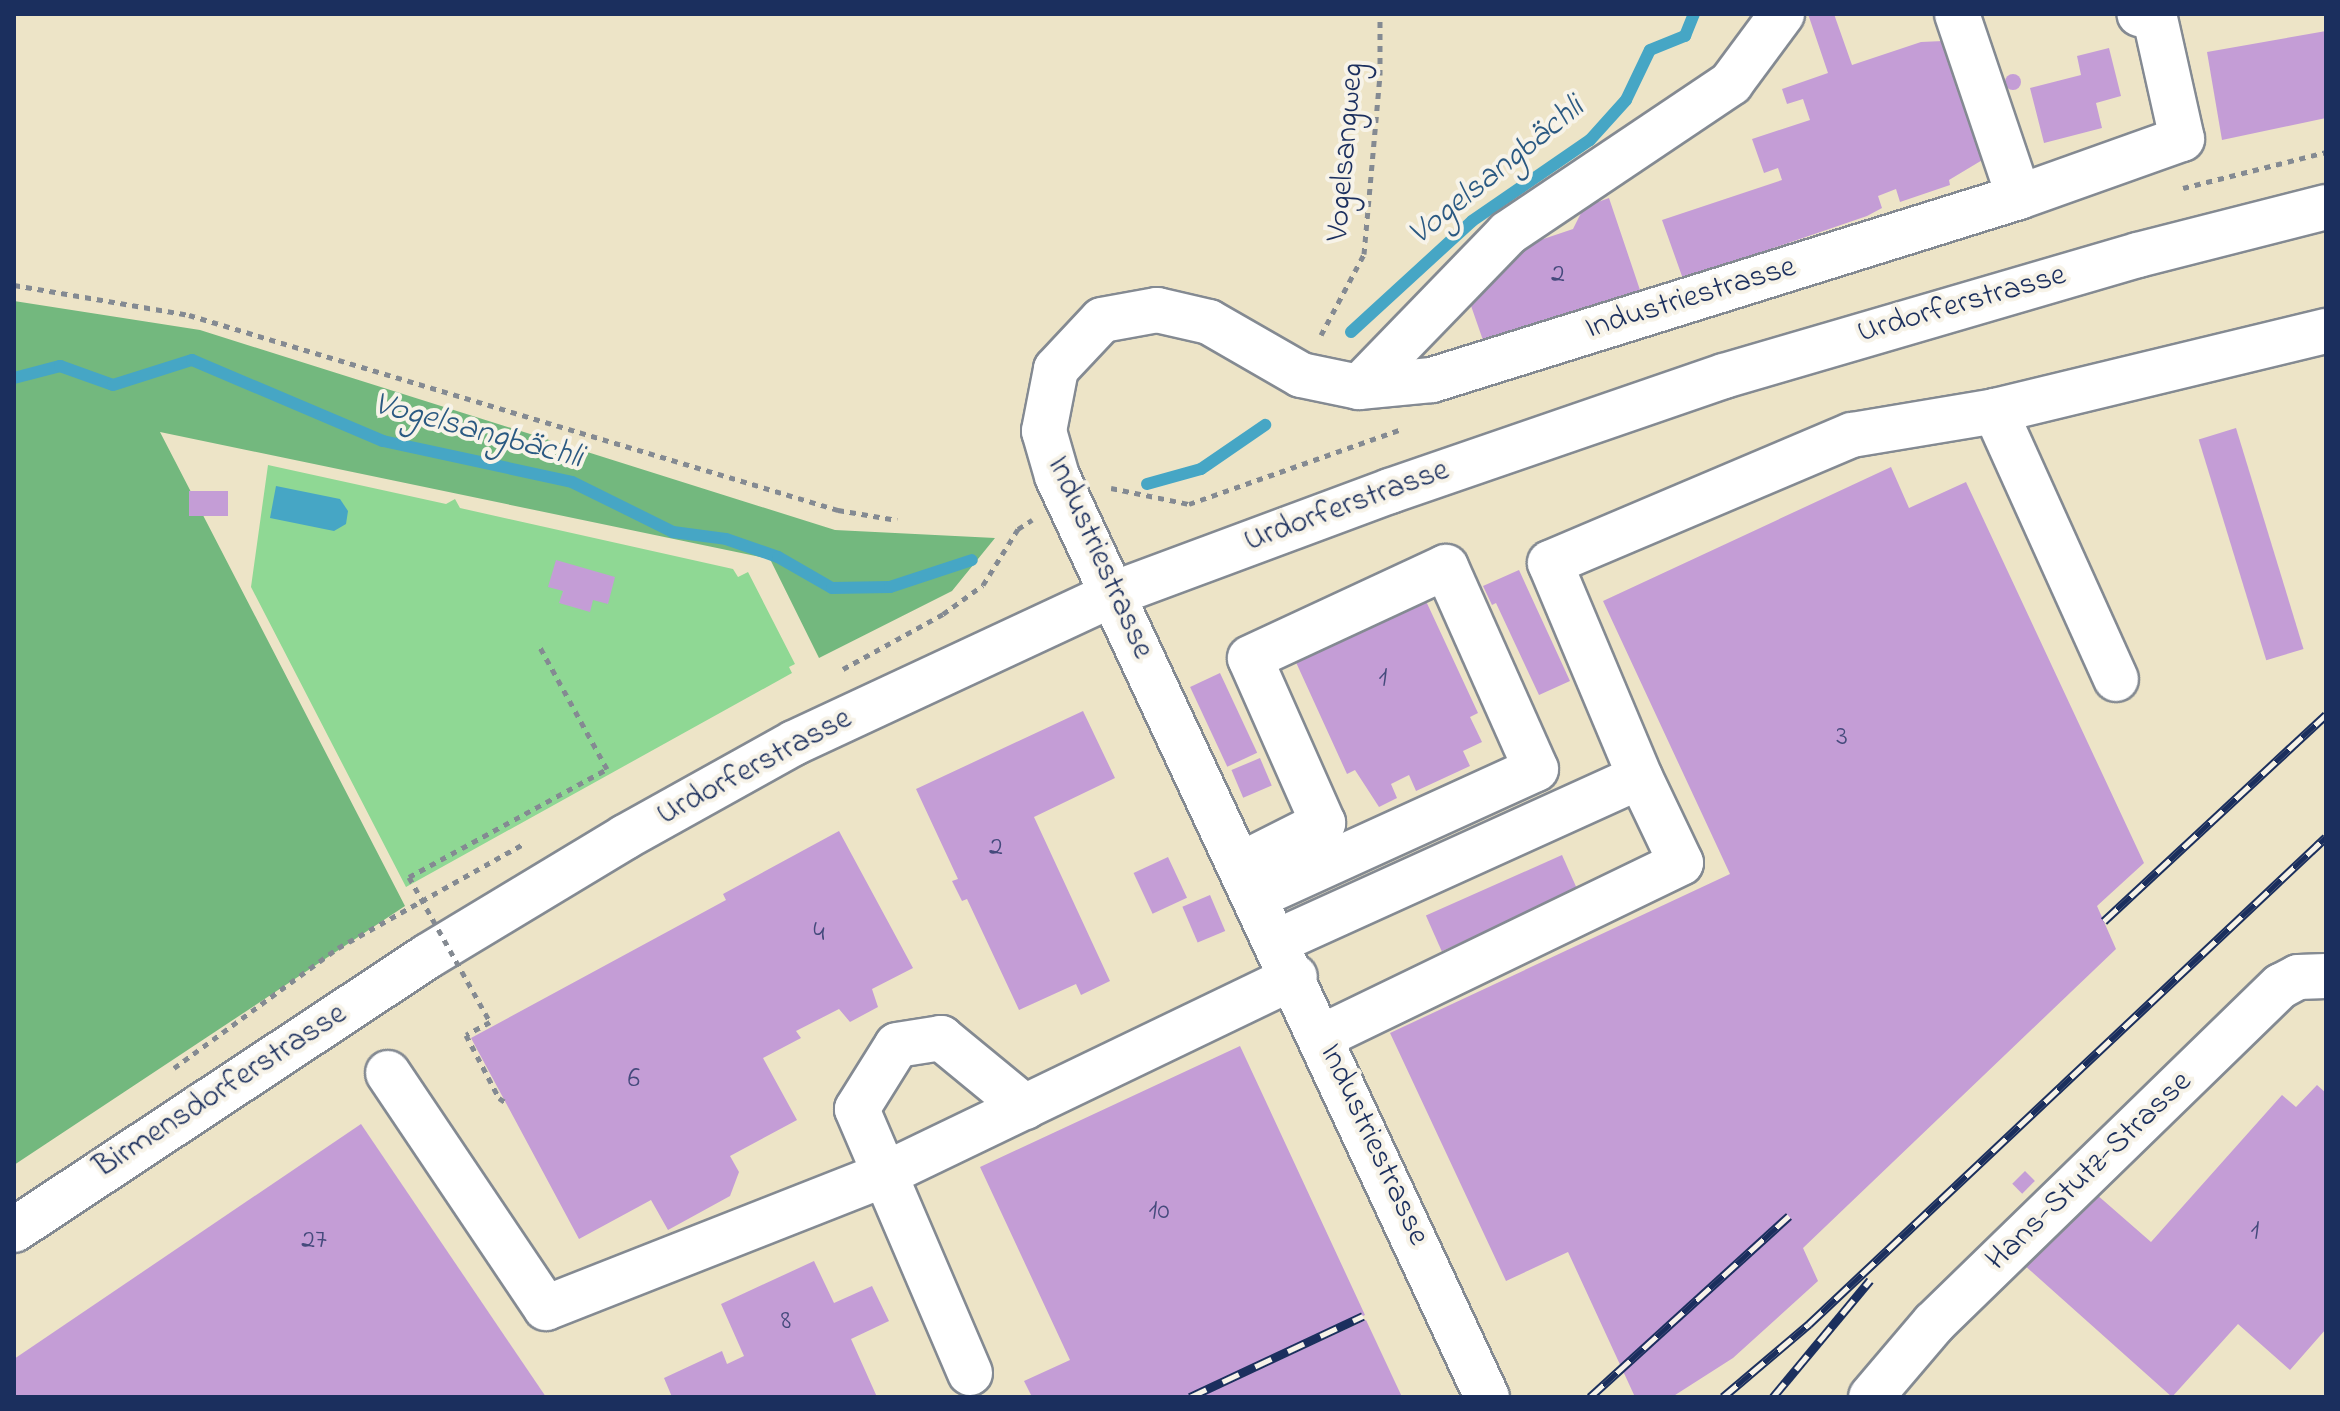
<!DOCTYPE html>
<meta charset="utf-8">
<style>
body{margin:0}
#map{position:relative;width:2340px;height:1411px;overflow:hidden;background:#ede4c7;font-family:"Indie Flower",sans-serif}
div>[style]{position:absolute}
[style*='--x']{left:calc(var(--x)*1px);top:calc(var(--y)*1px);width:calc(var(--w)*1px);rotate:calc(var(--a)*1deg)}
.green>*{inset:0;background:#8fd894}
.forest>*{inset:0;background:#73b87e}
.water>*{inset:0;background:#46a6c5}
.stream>*{height:12px;margin:-6px;padding:0 6px;transform-origin:6px;border-radius:6px;background:#46a6c5}
.building>*{inset:0;background:#c49dd6;transform-origin:0 0}
.round{border-radius:50%}
.path>*{height:5px;margin-top:-2.5px;transform-origin:0;background:repeating-linear-gradient(90deg,#848a92 0 6px,transparent 0 12px)}
.roads{filter:drop-shadow(2px 0 #848a92) drop-shadow(-2px 0 #848a92) drop-shadow(0 2px #848a92) drop-shadow(0 -2px #848a92)}
.minor>*{height:44px;margin:-22px;padding:0 22px;transform-origin:22px;border-radius:22px;background:#fff}
.major>*{height:44px;margin:-22px;padding:0 22px;transform-origin:22px;border-radius:22px;background:#fff}
.rail>*{height:9px;margin-top:-4.5px;transform-origin:0;background:repeating-linear-gradient(90deg,#f7f3e8 0 18px,#1b2f5e 0 36px);box-sizing:border-box;border-block:2px solid #1b2f5e}
.path-bridge>*{height:5px;margin-top:-2.5px;transform-origin:0;background:repeating-linear-gradient(90deg,#848a92 0 6px,transparent 0 12px)}
span{translate:-50% -50%;white-space:nowrap;text-align:center;line-height:1.15;-webkit-text-stroke:8px #f7f3e8;paint-order:stroke}
.number-label{font-size:28px;color:#454a7c}
.number-label span{-webkit-text-stroke-width:0}
.street-label{font-size:32px;color:#1b2f5e}
.water-label{font-size:34px;color:#2a5982;font-style:italic}
.frame{position:absolute;inset:0;border:16px solid #1b2f5e;pointer-events:none}
</style>
<div id="map">
<div class="green">
<i style="clip-path:polygon(268px 465px,446px 504px,455px 499px,460px 508px,733px 569px,738px 577px,748px 572px,795px 664px,789px 667px,792px 673px,406px 887px,251px 587px)"></i>
</div>
<div class="forest">
<i style="clip-path:polygon(14px 301px,200px 330px,835px 530px,995px 538px,952px 591px,819px 658px,770px 559px,160px 432px,405px 906px,14px 1165px)"></i>
</div>
<div class="water">
<i style="clip-path:polygon(276px 486px,340px 499px,348px 511px,346px 524px,334px 531px,270px 518px)"></i>
</div>
<div class="stream">
<i style="--x:1351;--y:332;--w:164;--a:-42.5"></i>
<i style="--x:1472;--y:221;--w:143;--a:-34.5"></i>
<i style="--x:1590;--y:140;--w:54;--a:-48"></i>
<i style="--x:1626;--y:100;--w:55;--a:-64.4"></i>
<i style="--x:1650;--y:50;--w:38;--a:-22"></i>
<i style="--x:1685;--y:36;--w:24;--a:-68"></i>
<i style="--x:14;--y:378;--w:48;--a:-14.6"></i>
<i style="--x:60;--y:366;--w:56;--a:19.7"></i>
<i style="--x:113;--y:385;--w:83;--a:-17.6"></i>
<i style="--x:192;--y:360;--w:207;--a:23"></i>
<i style="--x:383;--y:441;--w:193;--a:12.2"></i>
<i style="--x:572;--y:482;--w:113;--a:26.3"></i>
<i style="--x:673;--y:532;--w:53;--a:7.5"></i>
<i style="--x:726;--y:539;--w:55;--a:19.1"></i>
<i style="--x:778;--y:557;--w:62;--a:29.9"></i>
<i style="--x:832;--y:588;--w:58;--a:-1"></i>
<i style="--x:890;--y:587;--w:86;--a:-18.2"></i>
<i style="--x:1147;--y:484;--w:56;--a:-15.5"></i>
<i style="--x:1201;--y:469;--w:78;--a:-34.5"></i>
</div>
<div class="building">
<i style="clip-path:polygon(1808px 14px,1834px 14px,1852px 65px,1921px 42px,1987px 39px,2019px 138px,1949px 180px,1950px 185px,1900px 202px,1896px 189px,1878px 196px,1882px 208px,1867px 216px,1683px 279px,1662px 220px,1782px 180px,1778px 168px,1764px 173px,1752px 139px,1810px 120px,1803px 99px,1787px 104px,1782px 89px,1828px 73px)"></i>
<i style="clip-path:polygon(2326px 31px,2326px 118px,2222px 140px,2207px 52px)"></i>
<i style="clip-path:polygon(2109px 48px,2121px 96px,2096px 103px,2102px 128px,2044px 143px,2030px 88px,2081px 75px,2077px 56px)"></i>
<i class="round" style="left:2005px;top:74px;width:16px;height:16px"></i>
<i style="clip-path:polygon(1609px 198px,1641px 293px,1485px 346px,1469px 300px,1490px 257px,1573px 229px,1584px 207px)"></i>
<i style="left:2236px;top:428px;width:231px;height:39px;rotate:73deg"></i>
<i style="clip-path:polygon(1891px 467px,1909px 508px,1966px 482px,2144px 863px,2097px 906px,2116px 949px,1803px 1248px,1818px 1281px,1733px 1358px,1672px 1397px,1635px 1397px,1568px 1252px,1506px 1281px,1390px 1033px,1730px 874px,1603px 601px)"></i>
<i style="left:228px;top:491px;width:25px;height:39px;rotate:90deg"></i>
<i style="clip-path:polygon(556px 560px,615px 577px,608px 604px,593px 600px,590px 612px,559px 603px,563px 591px,548px 587px)"></i>
<i style="clip-path:polygon(1519px 570px,1570px 681px,1539px 695px,1496px 603px,1492px 605px,1483px 586px)"></i>
<i style="clip-path:polygon(1419px 586px,1478px 713px,1470px 717px,1482px 742px,1463px 751px,1470px 766px,1416px 791px,1409px 775px,1391px 784px,1397px 798px,1379px 807px,1355px 770px,1347px 774px,1289px 647px)"></i>
<i style="left:1220px;top:673px;width:88px;height:33px;rotate:65deg"></i>
<i style="clip-path:polygon(1083px 711px,1115px 778px,1034px 817px,1110px 981px,1081px 995px,1076px 984px,1019px 1010px,967px 899px,962px 901px,952px 881px,958px 879px,916px 789px)"></i>
<i style="left:1260px;top:758px;width:30px;height:31px;rotate:67deg"></i>
<i style="clip-path:polygon(839px 831px,913px 968px,872px 989px,878px 1007px,850px 1022px,839px 1009px,796px 1031px,801px 1038px,763px 1058px,797px 1120px,730px 1156px,739px 1172px,730px 1196px,668px 1230px,651px 1200px,579px 1239px,471px 1038px,726px 900px,723px 894px)"></i>
<i style="left:1562px;top:855px;width:39px;height:149px;rotate:66deg"></i>
<i style="left:1168px;top:857px;width:45px;height:38px;rotate:65deg"></i>
<i style="left:1210px;top:895px;width:39px;height:30px;rotate:67deg"></i>
<i style="clip-path:polygon(1240px 1046px,1365px 1315px,1188px 1397px,1032px 1397px,1024px 1381px,1070px 1360px,980px 1167px)"></i>
<i style="clip-path:polygon(2317px 1085px,2326px 1093px,2326px 1329px,2290px 1370px,2238px 1324px,2172px 1397px,2023px 1264px,2096px 1194px,2151px 1242px,2282px 1095px,2296px 1107px)"></i>
<i style="clip-path:polygon(361px 1124px,546px 1397px,14px 1397px,14px 1359px)"></i>
<i style="left:2025px;top:1171px;width:14px;height:18px;rotate:45deg"></i>
<i style="clip-path:polygon(814px 1261px,834px 1303px,872px 1286px,889px 1321px,851px 1339px,877px 1397px,672px 1397px,664px 1378px,722px 1351px,727px 1364px,744px 1356px,721px 1304px)"></i>
<i style="clip-path:polygon(1366px 1320px,1402px 1397px,1200px 1397px)"></i>
</div>
<div class="path">
<i style="--x:2183;--y:188;--w:147;--a:-14.1"></i>
<i style="--x:14;--y:285;--w:178;--a:9.7"></i>
<i style="--x:189;--y:315;--w:678;--a:16.72"></i>
<i style="--x:838;--y:510;--w:60;--a:9.6"></i>
<i style="--x:1321;--y:335;--w:92;--a:-62"></i>
<i style="--x:1364;--y:254;--w:180;--a:-84.9"></i>
<i style="--x:1380;--y:75;--w:61;--a:-90"></i>
<i style="--x:1111;--y:488;--w:80;--a:11.6"></i>
<i style="--x:1189;--y:504;--w:226;--a:-19.4"></i>
<i style="--x:843;--y:669;--w:114;--a:-28.8"></i>
<i style="--x:943;--y:614;--w:49;--a:-35.9"></i>
<i style="--x:983;--y:585;--w:66;--a:-58"></i>
<i style="--x:1018;--y:529;--w:17;--a:-33"></i>
<i style="--x:409;--y:877;--w:226;--a:-28.6"></i>
<i style="--x:607;--y:769;--w:139;--a:-118.8"></i>
<i style="--x:174;--y:1068;--w:203;--a:-36.2"></i>
<i style="--x:338;--y:948;--w:214;--a:-29.3"></i>
<i style="--x:499;--y:1098;--w:7;--a:34"></i>
</div>
<div class="roads">
<div class="minor">
<i style="--x:1957;--y:14;--w:193;--a:71.3"></i>
<i style="--x:1359;--y:387;--w:214;--a:-45.9"></i>
<i style="--x:1508;--y:233;--w:269;--a:-33.9"></i>
<i style="--x:1731;--y:83;--w:86;--a:-53.5"></i>
<i style="--x:1995;--y:411;--w:294;--a:65.7"></i>
<i style="--x:1640;--y:777;--w:232;--a:-112.8"></i>
<i style="--x:1550;--y:563;--w:328;--a:-23"></i>
<i style="--x:1852;--y:435;--w:145;--a:-9.5"></i>
<i style="--x:1995;--y:411;--w:341;--a:-13.6"></i>
<i style="--x:1242;--y:864;--w:91;--a:-26.8"></i>
<i style="--x:1323;--y:823;--w:180;--a:-113.9"></i>
<i style="--x:1250;--y:658;--w:216;--a:-24.9"></i>
<i style="--x:1446;--y:567;--w:221;--a:66"></i>
<i style="--x:1536;--y:769;--w:307;--a:155.5"></i>
<i style="--x:1278;--y:941;--w:397;--a:-24.4"></i>
<i style="--x:1640;--y:777;--w:95;--a:64.5"></i>
<i style="--x:1681;--y:863;--w:398;--a:154.2"></i>
<i style="--x:388;--y:1073;--w:283;--a:56.1"></i>
<i style="--x:546;--y:1308;--w:362;--a:-21.5"></i>
<i style="--x:883;--y:1175;--w:457;--a:-25.7"></i>
<i style="--x:970;--y:1373;--w:287;--a:-113.2"></i>
<i style="--x:857;--y:1109;--w:75;--a:-58"></i>
<i style="--x:897;--y:1045;--w:45;--a:-9"></i>
<i style="--x:941;--y:1038;--w:109;--a:39.4"></i>
<i style="--x:1487;--y:1397;--w:1016;--a:-115.03"></i>
<i style="--x:1057;--y:476;--w:47;--a:-106.1"></i>
<i style="--x:1044;--y:431;--w:63;--a:-79"></i>
<i style="--x:1056;--y:369;--w:67;--a:-46.8"></i>
<i style="--x:1102;--y:320;--w:56;--a:-10.3"></i>
<i style="--x:1157;--y:310;--w:53;--a:13"></i>
<i style="--x:1209;--y:322;--w:106;--a:29.9"></i>
<i style="--x:1301;--y:375;--w:59;--a:11.7"></i>
<i style="--x:1359;--y:387;--w:73;--a:-5.5"></i>
<i style="--x:1432;--y:380;--w:615;--a:-17.32"></i>
<i style="--x:2019;--y:197;--w:173;--a:-19.6"></i>
<i style="--x:2182;--y:139;--w:124;--a:-102.6"></i>
<i style="--x:2155;--y:18;--w:16;--a:-166"></i>
<i style="--x:1871;--y:1397;--w:97;--a:-49.6"></i>
<i style="--x:1934;--y:1323;--w:484;--a:-44.2"></i>
<i style="--x:2281;--y:986;--w:19;--a:-28"></i>
<i style="--x:2298;--y:977;--w:28;--a:-2"></i>
</div>
<div class="major">
<i style="--x:14;--y:1230;--w:496;--a:-33.5"></i>
<i style="--x:428;--y:956;--w:230;--a:-31.1"></i>
<i style="--x:625;--y:837;--w:193;--a:-29.1"></i>
<i style="--x:794;--y:743;--w:352;--a:-25"></i>
<i style="--x:1113;--y:594;--w:296;--a:-20.4"></i>
<i style="--x:1390;--y:491;--w:353;--a:-19"></i>
<i style="--x:1724;--y:376;--w:431;--a:-16.3"></i>
<i style="--x:2138;--y:255;--w:194;--a:-14.3"></i>
</div>
</div>
<div class="rail">
<i style="--x:2104;--y:921;--w:303;--a:-42.9"></i>
<i style="--x:1190;--y:1397;--w:191;--a:-25.1"></i>
<i style="--x:1590;--y:1397;--w:269;--a:-42.3"></i>
<i style="--x:1723;--y:1397;--w:113;--a:-40.3"></i>
<i style="--x:1809;--y:1324;--w:710;--a:-43.29"></i>
<i style="--x:1773;--y:1397;--w:152;--a:-50.3"></i>
</div>
<div class="path-bridge">
<i style="--x:409;--y:877;--w:166;--a:60.8"></i>
<i style="--x:490;--y:1022;--w:27;--a:152"></i>
<i style="--x:466;--y:1035;--w:71;--a:62.4"></i>
</div>
<div class="number-label">
<span style="left:1558px;top:275px">2</span>
<span style="left:1383px;top:679px">1</span>
<span style="left:1842px;top:738px">3</span>
<span style="left:996px;top:848px">2</span>
<span style="left:819px;top:934px">4</span>
<span style="left:634px;top:1080px">6</span>
<span style="left:1159px;top:1212px">10</span>
<span style="left:2255px;top:1232px">1</span>
<span style="left:314px;top:1241px">27</span>
<span style="left:786px;top:1322px">8</span>
</div>
<div class="street-label">
<span style="left:1347px;top:152px;rotate:-85deg">Vogelsangweg</span>
<span style="left:1691px;top:299px;rotate:-17deg">Industriestrasse</span>
<span style="left:1962px;top:305px;rotate:-16deg">Urdorferstrasse</span>
<span style="left:1347px;top:507px;rotate:-20deg">Urdorferstrasse</span>
<span style="left:1099px;top:558px;rotate:66deg">Industriestrasse</span>
<span style="left:755px;top:768px;rotate:-28deg">Urdorferstrasse</span>
<span style="left:221px;top:1092px;rotate:-33deg">Birmensdorferstrasse</span>
<span style="left:1373px;top:1145px;rotate:65deg">Industriestrasse</span>
<span style="left:2090px;top:1172px;rotate:-44deg">Hans-Stutz-Strasse</span>
</div>
<div class="water-label">
<span style="left:1497px;top:172px;rotate:-39deg">Vogelsangbächli</span>
<span style="left:478px;top:432px;rotate:15deg">Vogelsangbächli</span>
</div>
<div class="frame"></div>
</div>
